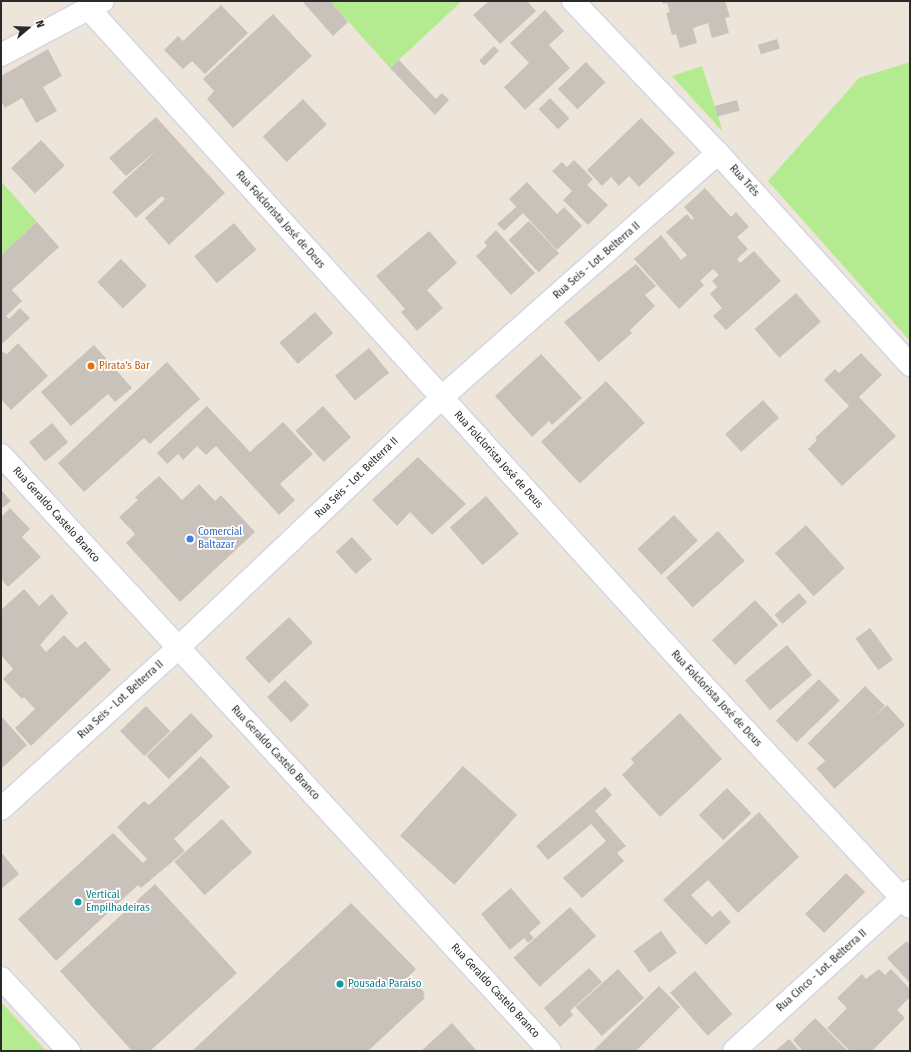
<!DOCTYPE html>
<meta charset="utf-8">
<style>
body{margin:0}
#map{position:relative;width:911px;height:1052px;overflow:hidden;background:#eee5da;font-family:"Fira Sans Condensed",sans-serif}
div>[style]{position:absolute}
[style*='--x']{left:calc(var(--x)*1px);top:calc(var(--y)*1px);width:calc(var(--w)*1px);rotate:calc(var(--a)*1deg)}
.green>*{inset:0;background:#b4eb91}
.building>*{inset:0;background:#c9c2ba;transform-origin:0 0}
.roads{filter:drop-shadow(1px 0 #d0d5e5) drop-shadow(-1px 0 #d0d5e5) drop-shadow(0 1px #d0d5e5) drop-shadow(0 -1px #d0d5e5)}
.street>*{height:22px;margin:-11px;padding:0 11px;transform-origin:11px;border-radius:11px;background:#fff}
.secondary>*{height:22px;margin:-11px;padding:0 11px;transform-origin:11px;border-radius:11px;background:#fff}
.dots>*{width:11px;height:11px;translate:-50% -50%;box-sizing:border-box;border:2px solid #fff;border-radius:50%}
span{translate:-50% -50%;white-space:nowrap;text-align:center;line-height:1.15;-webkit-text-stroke:3.5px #fff;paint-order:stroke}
.street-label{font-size:11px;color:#2a2a2a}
.food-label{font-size:11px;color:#c56008}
.left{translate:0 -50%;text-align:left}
.shop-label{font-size:11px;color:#366cbe}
.culture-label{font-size:11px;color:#0d838f}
.frame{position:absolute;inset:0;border:2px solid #2a2a2a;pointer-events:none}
.north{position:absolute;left:8px;top:8px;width:40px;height:40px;-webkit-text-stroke:3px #fff;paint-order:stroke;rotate:71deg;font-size:11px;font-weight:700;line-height:16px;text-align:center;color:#2a2a2a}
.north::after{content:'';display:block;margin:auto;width:14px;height:18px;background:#2a2a2a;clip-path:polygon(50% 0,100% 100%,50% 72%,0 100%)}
</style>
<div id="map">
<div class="green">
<i style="clip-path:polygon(330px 1px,462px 1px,390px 68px)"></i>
<i style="clip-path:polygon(910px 62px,910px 341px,768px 181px,859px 78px)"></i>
<i style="clip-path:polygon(702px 66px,723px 132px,672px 76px)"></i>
<i style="clip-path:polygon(1px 181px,37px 222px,1px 255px)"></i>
<i style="clip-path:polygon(1px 1002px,46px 1051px,1px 1051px)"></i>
</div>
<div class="building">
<i style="clip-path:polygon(302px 1px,330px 1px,348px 22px,333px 36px)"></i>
<i style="clip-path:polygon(489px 1px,527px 1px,536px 11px,500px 44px,473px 15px)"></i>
<i style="clip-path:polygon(662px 1px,725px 1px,730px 17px,725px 18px,729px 33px,712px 38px,708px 23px,693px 28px,697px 43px,680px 48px,676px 34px,672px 35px,666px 13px,670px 12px,667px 3px,663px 4px)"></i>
<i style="clip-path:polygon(221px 5px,248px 33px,205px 74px,192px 61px,183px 69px,164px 50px,178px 36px,183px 41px)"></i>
<i style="clip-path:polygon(545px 10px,564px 31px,549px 45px,570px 68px,525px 110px,504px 87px,529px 63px,510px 43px)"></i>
<i style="clip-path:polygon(273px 14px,312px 56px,233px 128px,207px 99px,214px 91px,203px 79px)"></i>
<i style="left:777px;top:39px;width:10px;height:20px;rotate:73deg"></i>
<i style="left:494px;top:46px;width:7px;height:21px;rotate:45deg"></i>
<i style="clip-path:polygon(48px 49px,62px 76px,43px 87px,57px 111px,36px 123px,22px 98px,5px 108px,1px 101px,1px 76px)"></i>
<i style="clip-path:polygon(399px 60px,436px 99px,442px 93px,449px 100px,435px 115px,390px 68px)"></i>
<i style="left:586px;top:62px;width:28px;height:39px;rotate:46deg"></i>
<i style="left:550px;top:98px;width:28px;height:16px;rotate:46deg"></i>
<i style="left:303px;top:99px;width:35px;height:55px;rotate:47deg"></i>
<i style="left:737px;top:100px;width:11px;height:23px;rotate:75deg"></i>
<i style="clip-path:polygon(156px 117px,225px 193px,169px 245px,145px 218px,165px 199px,162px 196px,136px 218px,112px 192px,158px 149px,126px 176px,109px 158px)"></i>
<i style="clip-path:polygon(641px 118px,675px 153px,639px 187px,629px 176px,619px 186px,611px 177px,602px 186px,587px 170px)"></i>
<i style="left:41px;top:140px;width:35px;height:41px;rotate:47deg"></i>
<i style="clip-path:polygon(574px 160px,593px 179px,587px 185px,608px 205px,588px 225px,563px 200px,572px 191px,552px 171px,562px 162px,567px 167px)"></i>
<i style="clip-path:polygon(527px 182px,557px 214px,564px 207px,582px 226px,557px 250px,523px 213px,504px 231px,497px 224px,516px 207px,521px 212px,509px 199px)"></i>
<i style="clip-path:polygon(705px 188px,731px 217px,736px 212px,749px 227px,737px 237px,748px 249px,737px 259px,740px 263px,754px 251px,781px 281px,726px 330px,713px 316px,722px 308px,710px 294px,717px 287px,712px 281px,719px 275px,713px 269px,700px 281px,704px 285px,679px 309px,634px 259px,661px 235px,681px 260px,687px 255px,666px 232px,687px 214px,692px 220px,694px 218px,684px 207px)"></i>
<i style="left:529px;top:221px;width:44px;height:28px;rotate:47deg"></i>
<i style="clip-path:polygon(37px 222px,59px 247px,12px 290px,22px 301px,6px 316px,9px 319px,20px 308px,30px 318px,1px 345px,1px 255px)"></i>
<i style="left:234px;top:223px;width:35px;height:52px;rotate:50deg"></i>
<i style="clip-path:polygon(496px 230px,535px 273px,511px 295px,476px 256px,487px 246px,484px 242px)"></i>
<i style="clip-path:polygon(429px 231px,457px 263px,427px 290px,443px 308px,417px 331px,401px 312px,405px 309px,376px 276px)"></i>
<i style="left:121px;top:259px;width:37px;height:33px;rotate:46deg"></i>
<i style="clip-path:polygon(636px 264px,656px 286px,645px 295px,655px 306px,630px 330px,632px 333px,599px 362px,564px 322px)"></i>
<i style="left:796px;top:293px;width:38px;height:55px;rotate:49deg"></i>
<i style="left:315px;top:312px;width:28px;height:47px;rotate:49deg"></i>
<i style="clip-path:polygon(18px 343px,48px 376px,11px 410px,1px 399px,1px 351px,7px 354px)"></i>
<i style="clip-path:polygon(94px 345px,132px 388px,115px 402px,108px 394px,71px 426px,41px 392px)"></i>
<i style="left:369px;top:348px;width:32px;height:44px;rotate:51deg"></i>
<i style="clip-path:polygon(861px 353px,882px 375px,859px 397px,896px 436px,842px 486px,808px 449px,817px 440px,815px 438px,849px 406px,824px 380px,835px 369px,839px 373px)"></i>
<i style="clip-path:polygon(541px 354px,582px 398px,552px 425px,549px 421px,532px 437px,495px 396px)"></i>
<i style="clip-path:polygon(167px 362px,200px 399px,150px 444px,144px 438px,84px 492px,58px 463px)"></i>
<i style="left:606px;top:381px;width:57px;height:89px;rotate:47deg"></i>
<i style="left:763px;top:400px;width:24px;height:51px;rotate:48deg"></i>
<i style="clip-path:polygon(207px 406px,250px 452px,283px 422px,313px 454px,280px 484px,295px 500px,279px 515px,216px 446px,206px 455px,197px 446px,183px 460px,178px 454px,167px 464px,157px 453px)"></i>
<i style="left:323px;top:406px;width:42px;height:37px;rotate:48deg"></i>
<i style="left:52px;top:423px;width:25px;height:30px;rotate:50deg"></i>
<i style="clip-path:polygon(418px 457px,466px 504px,432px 535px,410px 512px,397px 526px,372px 500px)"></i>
<i style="clip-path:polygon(159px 476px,182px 500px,199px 484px,215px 501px,221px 495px,255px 532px,180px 602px,126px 543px,135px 534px,119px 517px,138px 500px,135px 497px)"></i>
<i style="clip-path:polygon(1px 490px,11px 501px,1px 509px)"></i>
<i style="left:486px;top:496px;width:50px;height:48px;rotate:49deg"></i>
<i style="clip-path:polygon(10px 508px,30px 529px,22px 537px,41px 557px,8px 587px,1px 579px,1px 517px)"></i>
<i style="left:674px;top:515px;width:35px;height:50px;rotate:47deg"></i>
<i style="left:806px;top:525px;width:58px;height:42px;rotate:48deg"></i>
<i style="left:718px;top:531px;width:40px;height:70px;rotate:48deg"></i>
<i style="left:352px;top:537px;width:30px;height:22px;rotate:48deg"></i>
<i style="clip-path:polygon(24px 589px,39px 606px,52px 594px,68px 613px,40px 645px,46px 652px,64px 635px,77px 648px,85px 641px,111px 670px,31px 746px,15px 728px,35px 709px,24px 697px,22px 699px,3px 679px,13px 669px,1px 655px,1px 610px)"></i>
<i style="left:799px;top:593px;width:12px;height:33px;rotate:48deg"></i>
<i style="left:755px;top:600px;width:34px;height:59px;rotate:47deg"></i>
<i style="left:289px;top:617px;width:35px;height:60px;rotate:47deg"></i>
<i style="left:870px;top:628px;width:39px;height:18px;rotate:54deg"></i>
<i style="left:787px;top:645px;width:39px;height:55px;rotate:50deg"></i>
<i style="left:819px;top:679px;width:30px;height:60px;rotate:46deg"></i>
<i style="left:285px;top:680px;width:35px;height:25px;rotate:46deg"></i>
<i style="left:865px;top:686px;width:28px;height:81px;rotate:45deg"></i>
<i style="left:887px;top:705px;width:27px;height:95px;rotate:48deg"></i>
<i style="left:146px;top:706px;width:35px;height:36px;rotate:46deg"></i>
<i style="left:191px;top:713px;width:32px;height:62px;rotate:46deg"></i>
<i style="clip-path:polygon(680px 713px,722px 759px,660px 817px,622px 775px,634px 763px,631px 759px)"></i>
<i style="clip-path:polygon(1px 716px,27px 745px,1px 769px)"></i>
<i style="clip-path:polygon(201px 756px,230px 787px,174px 839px,185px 851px,141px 888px,138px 885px,56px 961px,18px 919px,113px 833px,143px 863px,147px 859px,117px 827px,144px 801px,149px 805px)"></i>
<i style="left:463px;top:766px;width:73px;height:94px;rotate:42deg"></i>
<i style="clip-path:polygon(605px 787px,612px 795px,595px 811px,626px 846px,617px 853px,624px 861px,582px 898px,563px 878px,606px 841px,591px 824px,548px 860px,536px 846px)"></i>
<i style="left:727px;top:788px;width:35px;height:39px;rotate:46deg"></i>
<i style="clip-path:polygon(759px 812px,799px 857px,738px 913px,708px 880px,691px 895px,712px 917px,720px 910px,731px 922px,706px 945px,663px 900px)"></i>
<i style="left:222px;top:819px;width:45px;height:64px;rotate:48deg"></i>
<i style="clip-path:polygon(1px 852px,19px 874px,1px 889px)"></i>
<i style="left:846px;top:873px;width:27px;height:58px;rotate:45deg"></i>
<i style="clip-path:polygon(155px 884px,237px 973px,150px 1051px,132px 1051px,60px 971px)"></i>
<i style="clip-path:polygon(511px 888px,541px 923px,529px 933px,534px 938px,528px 943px,524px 938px,510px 950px,481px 914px)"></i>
<i style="clip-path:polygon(351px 903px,416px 969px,409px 976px,425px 993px,423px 996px,425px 998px,368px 1051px,192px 1051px)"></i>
<i style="left:570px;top:907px;width:39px;height:76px;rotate:48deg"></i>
<i style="left:661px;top:931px;width:27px;height:34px;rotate:54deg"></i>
<i style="clip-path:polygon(907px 941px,910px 945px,910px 983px,887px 958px)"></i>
<i style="clip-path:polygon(589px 968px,602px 982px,570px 1011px,573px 1015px,560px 1027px,544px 1008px)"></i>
<i style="left:618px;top:969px;width:39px;height:57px;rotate:48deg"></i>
<i style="clip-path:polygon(879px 969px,885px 975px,891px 969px,910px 989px,910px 997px,897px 1010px,905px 1018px,872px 1051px,850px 1051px,827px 1028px,847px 1008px,837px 998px,862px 974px,866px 979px)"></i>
<i style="left:695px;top:971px;width:57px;height:33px;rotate:49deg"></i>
<i style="clip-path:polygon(659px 986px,680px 1007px,636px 1051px,593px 1051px)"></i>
<i style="clip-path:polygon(815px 1018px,848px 1051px,803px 1051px,793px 1040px)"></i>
<i style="clip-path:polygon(452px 1023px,477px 1051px,421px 1051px)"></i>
<i style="clip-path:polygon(789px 1039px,800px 1051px,775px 1051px)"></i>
</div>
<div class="roads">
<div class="street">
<i style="--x:573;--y:1;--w:210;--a:46.4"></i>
<i style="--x:718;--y:153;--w:286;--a:47.8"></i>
<i style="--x:89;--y:9;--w:915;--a:47.75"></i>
<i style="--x:704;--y:686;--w:302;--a:47"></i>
<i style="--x:1;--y:55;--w:115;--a:-27.9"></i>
<i style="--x:1;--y:455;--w:810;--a:47.35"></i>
<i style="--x:1;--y:809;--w:239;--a:-42.3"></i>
<i style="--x:178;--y:648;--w:363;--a:-43.5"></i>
<i style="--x:441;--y:398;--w:370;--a:-41.5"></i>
<i style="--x:734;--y:1051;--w:238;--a:-42.3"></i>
</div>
<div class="secondary">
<i style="--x:1;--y:978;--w:100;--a:47"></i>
</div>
</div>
<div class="dots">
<i style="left:91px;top:366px;background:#e8710a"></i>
<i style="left:190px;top:539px;background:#3f7fe0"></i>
<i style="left:78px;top:902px;background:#0f9aa8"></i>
<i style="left:340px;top:984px;background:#0f9aa8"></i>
</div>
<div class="street-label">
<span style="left:744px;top:181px;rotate:48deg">Rua Três</span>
<span style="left:280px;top:220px;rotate:48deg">Rua Folclorista José de Deus</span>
<span style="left:597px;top:261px;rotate:-41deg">Rua Seis - Lot. Belterra II</span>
<span style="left:498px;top:460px;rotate:48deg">Rua Folclorista José de Deus</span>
<span style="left:357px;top:478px;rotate:-44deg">Rua Seis - Lot. Belterra II</span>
<span style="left:56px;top:515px;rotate:48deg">Rua Geraldo Castelo Branco</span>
<span style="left:716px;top:699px;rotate:47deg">Rua Folclorista José de Deus</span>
<span style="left:121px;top:700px;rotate:-42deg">Rua Seis - Lot. Belterra II</span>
<span style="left:275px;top:753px;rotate:47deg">Rua Geraldo Castelo Branco</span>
<span style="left:822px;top:971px;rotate:-42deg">Rua Cinco - Lot. Belterra II</span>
<span style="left:495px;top:991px;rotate:47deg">Rua Geraldo Castelo Branco</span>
</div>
<div class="food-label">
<span class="left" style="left:99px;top:366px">Pirata's Bar</span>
</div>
<div class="shop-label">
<span class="left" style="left:198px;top:539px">Comercial<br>Baltazar</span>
</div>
<div class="culture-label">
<span class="left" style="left:86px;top:902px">Vertical<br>Empilhadeiras</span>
<span class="left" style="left:348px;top:984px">Pousada Paraíso</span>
</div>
<div class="frame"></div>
<div class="north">N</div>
</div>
